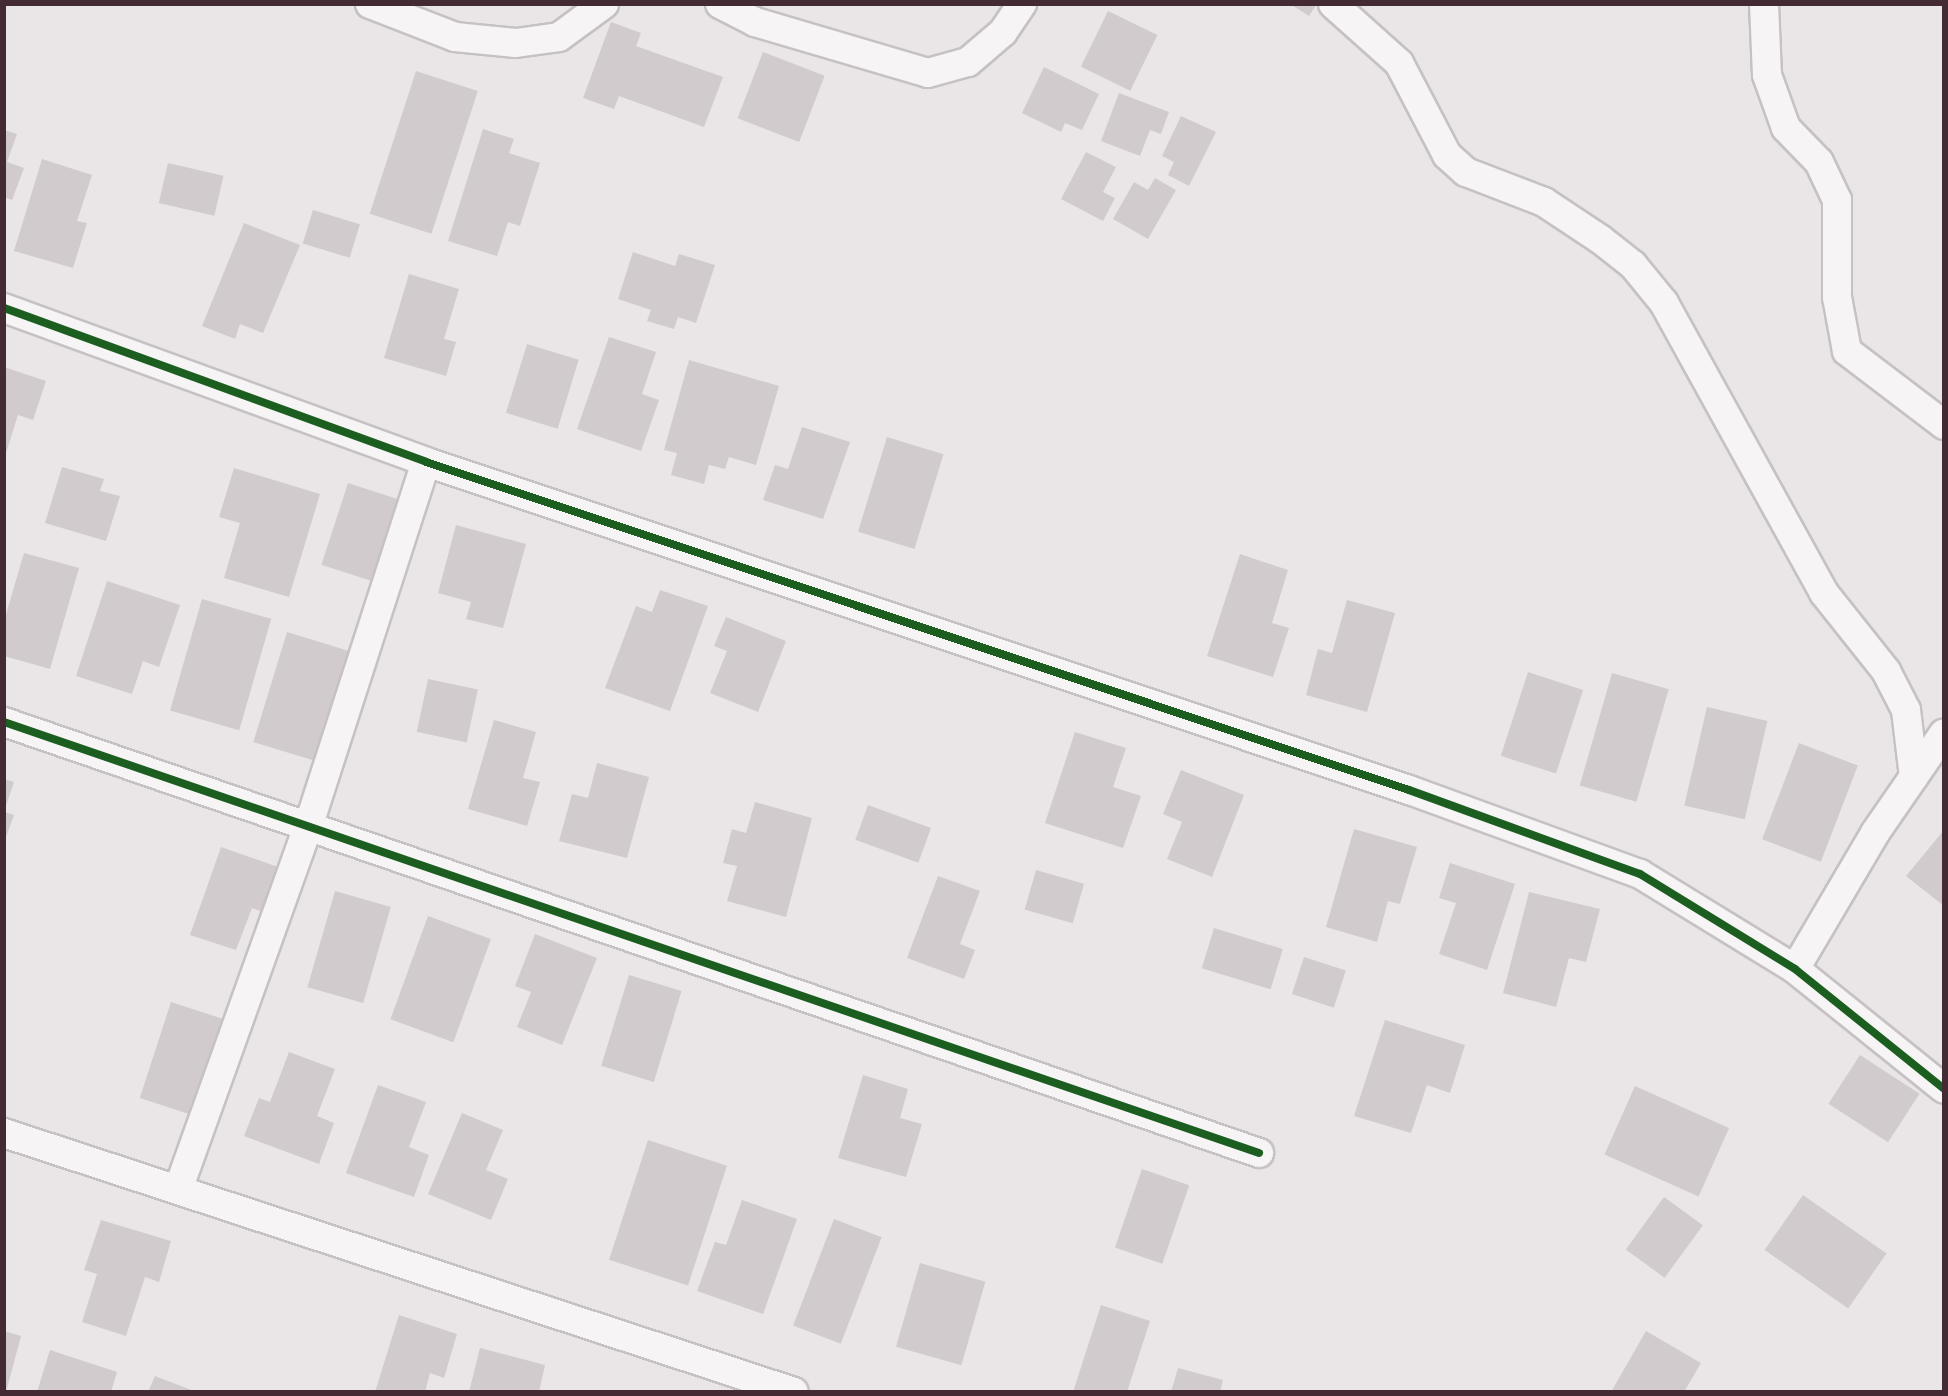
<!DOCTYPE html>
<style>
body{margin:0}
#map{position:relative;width:1948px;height:1396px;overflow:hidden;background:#eae5e7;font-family:Lato,sans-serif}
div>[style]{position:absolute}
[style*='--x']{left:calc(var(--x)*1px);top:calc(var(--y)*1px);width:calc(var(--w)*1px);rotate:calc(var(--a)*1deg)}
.building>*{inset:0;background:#d1cbcd;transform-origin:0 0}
.roads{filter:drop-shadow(2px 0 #c6c1c3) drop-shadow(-2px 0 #c6c1c3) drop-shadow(0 2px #c6c1c3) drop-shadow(0 -2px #c6c1c3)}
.street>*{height:28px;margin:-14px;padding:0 14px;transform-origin:14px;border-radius:14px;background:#f7f4f5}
.cycleway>*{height:8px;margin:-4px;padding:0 4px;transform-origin:4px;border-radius:4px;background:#1b5e20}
span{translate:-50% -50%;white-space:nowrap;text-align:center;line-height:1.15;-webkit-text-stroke:5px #f9f3f5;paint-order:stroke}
.frame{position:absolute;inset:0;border:6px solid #442a32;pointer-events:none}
</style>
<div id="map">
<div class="building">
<i style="clip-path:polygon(1290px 4px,1317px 4px,1309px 16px)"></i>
<i style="left:1108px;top:11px;width:55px;height:62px;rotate:26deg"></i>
<i style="clip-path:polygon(611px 22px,641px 33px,636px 46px,723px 77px,704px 127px,619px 96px,614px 109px,583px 98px)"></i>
<i style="left:763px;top:52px;width:66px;height:71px;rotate:21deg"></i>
<i style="clip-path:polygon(1044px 67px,1099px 94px,1082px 130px,1065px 123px,1061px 132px,1022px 113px)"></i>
<i style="left:416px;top:71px;width:65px;height:150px;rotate:18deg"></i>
<i style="clip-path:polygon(1119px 93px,1169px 112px,1161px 134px,1150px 130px,1140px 156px,1101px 141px)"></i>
<i style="clip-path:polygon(1181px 116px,1216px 132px,1189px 186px,1168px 175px,1174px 162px,1162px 156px)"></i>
<i style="clip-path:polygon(483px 129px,514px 139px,509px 153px,540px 163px,520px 226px,508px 222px,497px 256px,448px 241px)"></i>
<i style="clip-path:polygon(4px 130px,17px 134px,7px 162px,24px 168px,12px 200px,4px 197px)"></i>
<i style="clip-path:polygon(1086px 152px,1116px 167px,1103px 192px,1115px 198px,1103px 221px,1061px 199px)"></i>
<i style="clip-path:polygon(42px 159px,92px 175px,77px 221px,87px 223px,73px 268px,14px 251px)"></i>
<i style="left:168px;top:163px;width:57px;height:41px;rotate:13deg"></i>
<i style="clip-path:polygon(1155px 178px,1176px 190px,1148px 239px,1113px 219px,1134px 182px,1148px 190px)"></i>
<i style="left:313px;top:210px;width:49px;height:35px;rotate:17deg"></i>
<i style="clip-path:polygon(244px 223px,300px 245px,263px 333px,240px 324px,235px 339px,202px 326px)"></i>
<i style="clip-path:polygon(633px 252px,675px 266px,679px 254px,715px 265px,696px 323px,678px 317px,674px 329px,647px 321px,651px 310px,618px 299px)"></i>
<i style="clip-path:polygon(409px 274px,459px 289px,444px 339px,456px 342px,446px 376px,384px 358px)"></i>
<i style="clip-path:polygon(609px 337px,656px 352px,642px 394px,659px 400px,641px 451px,577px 429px)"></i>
<i style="left:527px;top:344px;width:54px;height:72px;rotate:17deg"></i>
<i style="clip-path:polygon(689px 360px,779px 386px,756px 465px,729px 457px,725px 469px,709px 465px,704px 484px,671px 475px,677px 453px,664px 450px)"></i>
<i style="clip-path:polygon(4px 367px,46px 381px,33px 420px,18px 415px,5px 456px)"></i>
<i style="clip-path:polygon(802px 427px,850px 442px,823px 519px,763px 500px,775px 465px,788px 469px)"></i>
<i style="left:887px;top:437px;width:59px;height:99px;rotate:17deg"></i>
<i style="clip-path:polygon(62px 467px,104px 479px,100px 491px,120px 496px,106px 541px,45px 523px)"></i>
<i style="clip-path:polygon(234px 468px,320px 494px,289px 597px,224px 578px,240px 523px,219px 517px)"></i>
<i style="left:348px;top:483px;width:60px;height:86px;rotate:18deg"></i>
<i style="clip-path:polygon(456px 525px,526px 544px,503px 628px,466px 619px,471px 602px,438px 593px)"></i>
<i style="clip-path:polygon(24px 553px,79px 568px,50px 669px,4px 656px,4px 621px)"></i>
<i style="clip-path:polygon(1240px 554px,1288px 570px,1272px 623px,1289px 628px,1273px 677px,1207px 656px)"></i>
<i style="clip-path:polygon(107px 581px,180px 605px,159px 667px,143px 661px,132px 694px,76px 676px)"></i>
<i style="clip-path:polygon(660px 590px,708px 606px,670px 711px,605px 688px,636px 606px,652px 612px)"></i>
<i style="left:202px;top:599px;width:72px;height:116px;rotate:16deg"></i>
<i style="clip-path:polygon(1347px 600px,1395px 613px,1367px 712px,1306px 695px,1318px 649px,1332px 653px)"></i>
<i style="clip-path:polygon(726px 617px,786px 641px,758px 712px,710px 693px,727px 651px,714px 646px)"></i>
<i style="left:287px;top:632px;width:64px;height:115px;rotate:17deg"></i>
<i style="left:1528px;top:672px;width:58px;height:88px;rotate:18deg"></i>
<i style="left:1612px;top:673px;width:59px;height:117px;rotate:16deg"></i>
<i style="left:428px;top:679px;width:51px;height:54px;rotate:12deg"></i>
<i style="left:1707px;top:707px;width:62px;height:101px;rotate:13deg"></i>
<i style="clip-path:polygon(494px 720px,536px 732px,523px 778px,540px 782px,527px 826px,468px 809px)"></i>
<i style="clip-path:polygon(1075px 732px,1126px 748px,1113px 787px,1141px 796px,1123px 848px,1045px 823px)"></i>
<i style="left:1799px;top:743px;width:63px;height:103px;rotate:21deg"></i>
<i style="clip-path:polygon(597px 763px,649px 777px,627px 858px,559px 841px,572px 794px,588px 798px)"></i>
<i style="clip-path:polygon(1181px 770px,1244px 795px,1212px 877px,1167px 859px,1182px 822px,1163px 814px)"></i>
<i style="clip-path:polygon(4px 779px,14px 782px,5px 809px,4px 809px)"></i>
<i style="clip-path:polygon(755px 802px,812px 818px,786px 917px,727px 901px,737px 866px,723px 863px,732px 829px,746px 833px)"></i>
<i style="left:868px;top:805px;width:67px;height:37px;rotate:20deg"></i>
<i style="clip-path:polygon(4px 812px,14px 815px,5px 840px,4px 840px)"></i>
<i style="clip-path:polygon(1354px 829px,1417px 847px,1400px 904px,1388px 901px,1377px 942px,1326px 927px)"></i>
<i style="clip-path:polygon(1944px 830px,1944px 906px,1906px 876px)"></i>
<i style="clip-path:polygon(221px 847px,284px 869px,268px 914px,252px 908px,236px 950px,190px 935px)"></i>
<i style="clip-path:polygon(1450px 863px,1515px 884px,1487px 970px,1439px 954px,1456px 903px,1439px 898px)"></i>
<i style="left:1036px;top:870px;width:50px;height:41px;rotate:16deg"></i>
<i style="clip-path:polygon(938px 876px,980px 891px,960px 944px,975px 950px,964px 979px,907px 958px)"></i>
<i style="left:335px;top:891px;width:58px;height:100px;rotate:16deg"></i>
<i style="clip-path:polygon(1529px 892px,1600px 909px,1586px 962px,1569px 958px,1556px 1007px,1503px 993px)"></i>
<i style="left:428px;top:916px;width:67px;height:110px;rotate:20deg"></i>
<i style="left:1214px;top:928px;width:72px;height:42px;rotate:17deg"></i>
<i style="clip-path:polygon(535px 934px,597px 958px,562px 1045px,517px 1027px,531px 992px,515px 986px)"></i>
<i style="left:1304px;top:957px;width:44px;height:39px;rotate:18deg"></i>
<i style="left:629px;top:975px;width:55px;height:95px;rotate:17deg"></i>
<i style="left:171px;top:1002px;width:58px;height:101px;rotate:18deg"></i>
<i style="clip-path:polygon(1385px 1020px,1465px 1045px,1450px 1093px,1427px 1085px,1411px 1133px,1354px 1116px)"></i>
<i style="clip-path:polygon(289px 1052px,335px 1069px,317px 1116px,334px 1123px,319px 1164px,244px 1136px,259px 1098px,270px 1102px)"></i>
<i style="left:1860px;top:1055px;width:71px;height:58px;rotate:33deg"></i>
<i style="clip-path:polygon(863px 1075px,908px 1089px,900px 1118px,922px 1124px,906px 1177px,838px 1158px)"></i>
<i style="clip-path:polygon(378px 1085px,426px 1102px,409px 1147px,429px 1155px,414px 1197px,346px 1173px)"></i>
<i style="left:1635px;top:1086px;width:103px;height:75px;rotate:24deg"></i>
<i style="clip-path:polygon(462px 1113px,503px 1130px,486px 1170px,508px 1179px,491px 1220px,428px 1194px)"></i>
<i style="left:648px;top:1140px;width:83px;height:126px;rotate:18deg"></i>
<i style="left:1142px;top:1169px;width:50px;height:83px;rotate:19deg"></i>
<i style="left:1803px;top:1195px;width:102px;height:67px;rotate:35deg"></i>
<i style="left:1664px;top:1197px;width:48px;height:65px;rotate:36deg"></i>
<i style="clip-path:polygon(742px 1200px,797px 1219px,763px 1314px,697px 1291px,715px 1242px,726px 1245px)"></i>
<i style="left:834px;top:1219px;width:51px;height:114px;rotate:21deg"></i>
<i style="clip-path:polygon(101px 1220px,171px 1241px,159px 1282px,145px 1277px,126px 1336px,82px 1322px,97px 1274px,84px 1270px)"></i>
<i style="left:920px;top:1263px;width:68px;height:87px;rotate:16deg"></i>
<i style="clip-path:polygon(1101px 1305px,1150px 1321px,1127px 1392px,1073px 1392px)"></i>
<i style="clip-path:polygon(399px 1315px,457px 1334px,444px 1378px,430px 1373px,425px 1392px,375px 1392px)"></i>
<i style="clip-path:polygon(4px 1331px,21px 1336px,6px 1392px,4px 1392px)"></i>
<i style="clip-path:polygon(1646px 1331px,1701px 1363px,1684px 1392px,1611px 1392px)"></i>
<i style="clip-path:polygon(480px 1348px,545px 1365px,539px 1392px,469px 1392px)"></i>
<i style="clip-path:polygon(50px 1350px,117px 1372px,111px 1392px,37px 1392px)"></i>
<i style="clip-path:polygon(1178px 1368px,1223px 1380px,1220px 1392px,1171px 1392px)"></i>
<i style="clip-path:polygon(155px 1376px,194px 1391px,194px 1392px,148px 1392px)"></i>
</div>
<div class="roads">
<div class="street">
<i style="--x:370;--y:4;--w:91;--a:21.2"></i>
<i style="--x:455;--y:37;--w:61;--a:5.6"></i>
<i style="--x:516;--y:43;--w:43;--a:-7.9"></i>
<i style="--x:559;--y:37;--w:56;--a:-36.3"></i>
<i style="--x:720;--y:4;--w:39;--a:27"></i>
<i style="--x:755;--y:22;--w:180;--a:16.4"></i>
<i style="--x:928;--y:73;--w:41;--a:-15.4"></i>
<i style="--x:968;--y:62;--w:46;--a:-40.6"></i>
<i style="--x:1003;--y:32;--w:34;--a:-56"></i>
<i style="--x:1333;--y:4;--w:89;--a:41.8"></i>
<i style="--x:1399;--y:63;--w:104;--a:62.4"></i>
<i style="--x:1447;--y:155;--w:25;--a:42"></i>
<i style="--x:1466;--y:172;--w:84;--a:21"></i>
<i style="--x:1544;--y:202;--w:67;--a:33.5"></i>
<i style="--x:1600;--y:239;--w:42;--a:38.2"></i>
<i style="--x:1633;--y:265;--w:49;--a:50.8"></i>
<i style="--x:1664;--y:303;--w:331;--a:61.1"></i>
<i style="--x:1824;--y:593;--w:100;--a:51.5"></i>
<i style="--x:1886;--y:671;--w:44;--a:62.9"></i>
<i style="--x:1906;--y:710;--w:67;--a:83.2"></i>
<i style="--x:1764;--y:4;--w:71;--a:87.6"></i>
<i style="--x:1767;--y:75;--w:56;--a:70.3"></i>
<i style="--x:1786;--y:128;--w:47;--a:45.9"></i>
<i style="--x:1819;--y:162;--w:42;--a:64.7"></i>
<i style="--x:1837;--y:200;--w:97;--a:90"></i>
<i style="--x:1837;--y:297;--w:55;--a:79.5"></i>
<i style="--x:1847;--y:351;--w:122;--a:37.3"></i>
<i style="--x:4;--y:308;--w:449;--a:20"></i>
<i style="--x:426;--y:462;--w:1036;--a:18.45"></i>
<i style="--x:1409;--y:790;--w:246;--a:20"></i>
<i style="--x:1640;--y:874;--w:182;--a:31.5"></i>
<i style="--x:1795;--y:969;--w:191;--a:38.8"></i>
<i style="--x:4;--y:722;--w:1327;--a:18.95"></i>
<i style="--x:1795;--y:969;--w:158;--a:-59.5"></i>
<i style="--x:1875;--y:833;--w:121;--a:-55.4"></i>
<i style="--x:4;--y:1133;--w:831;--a:18.15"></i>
<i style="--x:179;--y:1187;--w:386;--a:-70.3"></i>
<i style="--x:309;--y:824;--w:380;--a:-72.1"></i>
</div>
</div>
<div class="cycleway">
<i style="--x:4;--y:308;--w:449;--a:20"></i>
<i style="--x:426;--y:462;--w:1036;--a:18.45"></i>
<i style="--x:1409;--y:790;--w:246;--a:20"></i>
<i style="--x:1640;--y:874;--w:182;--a:31.5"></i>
<i style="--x:1795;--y:969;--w:191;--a:38.8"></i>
<i style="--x:4;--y:722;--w:1327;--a:18.95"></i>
</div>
<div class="frame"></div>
</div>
